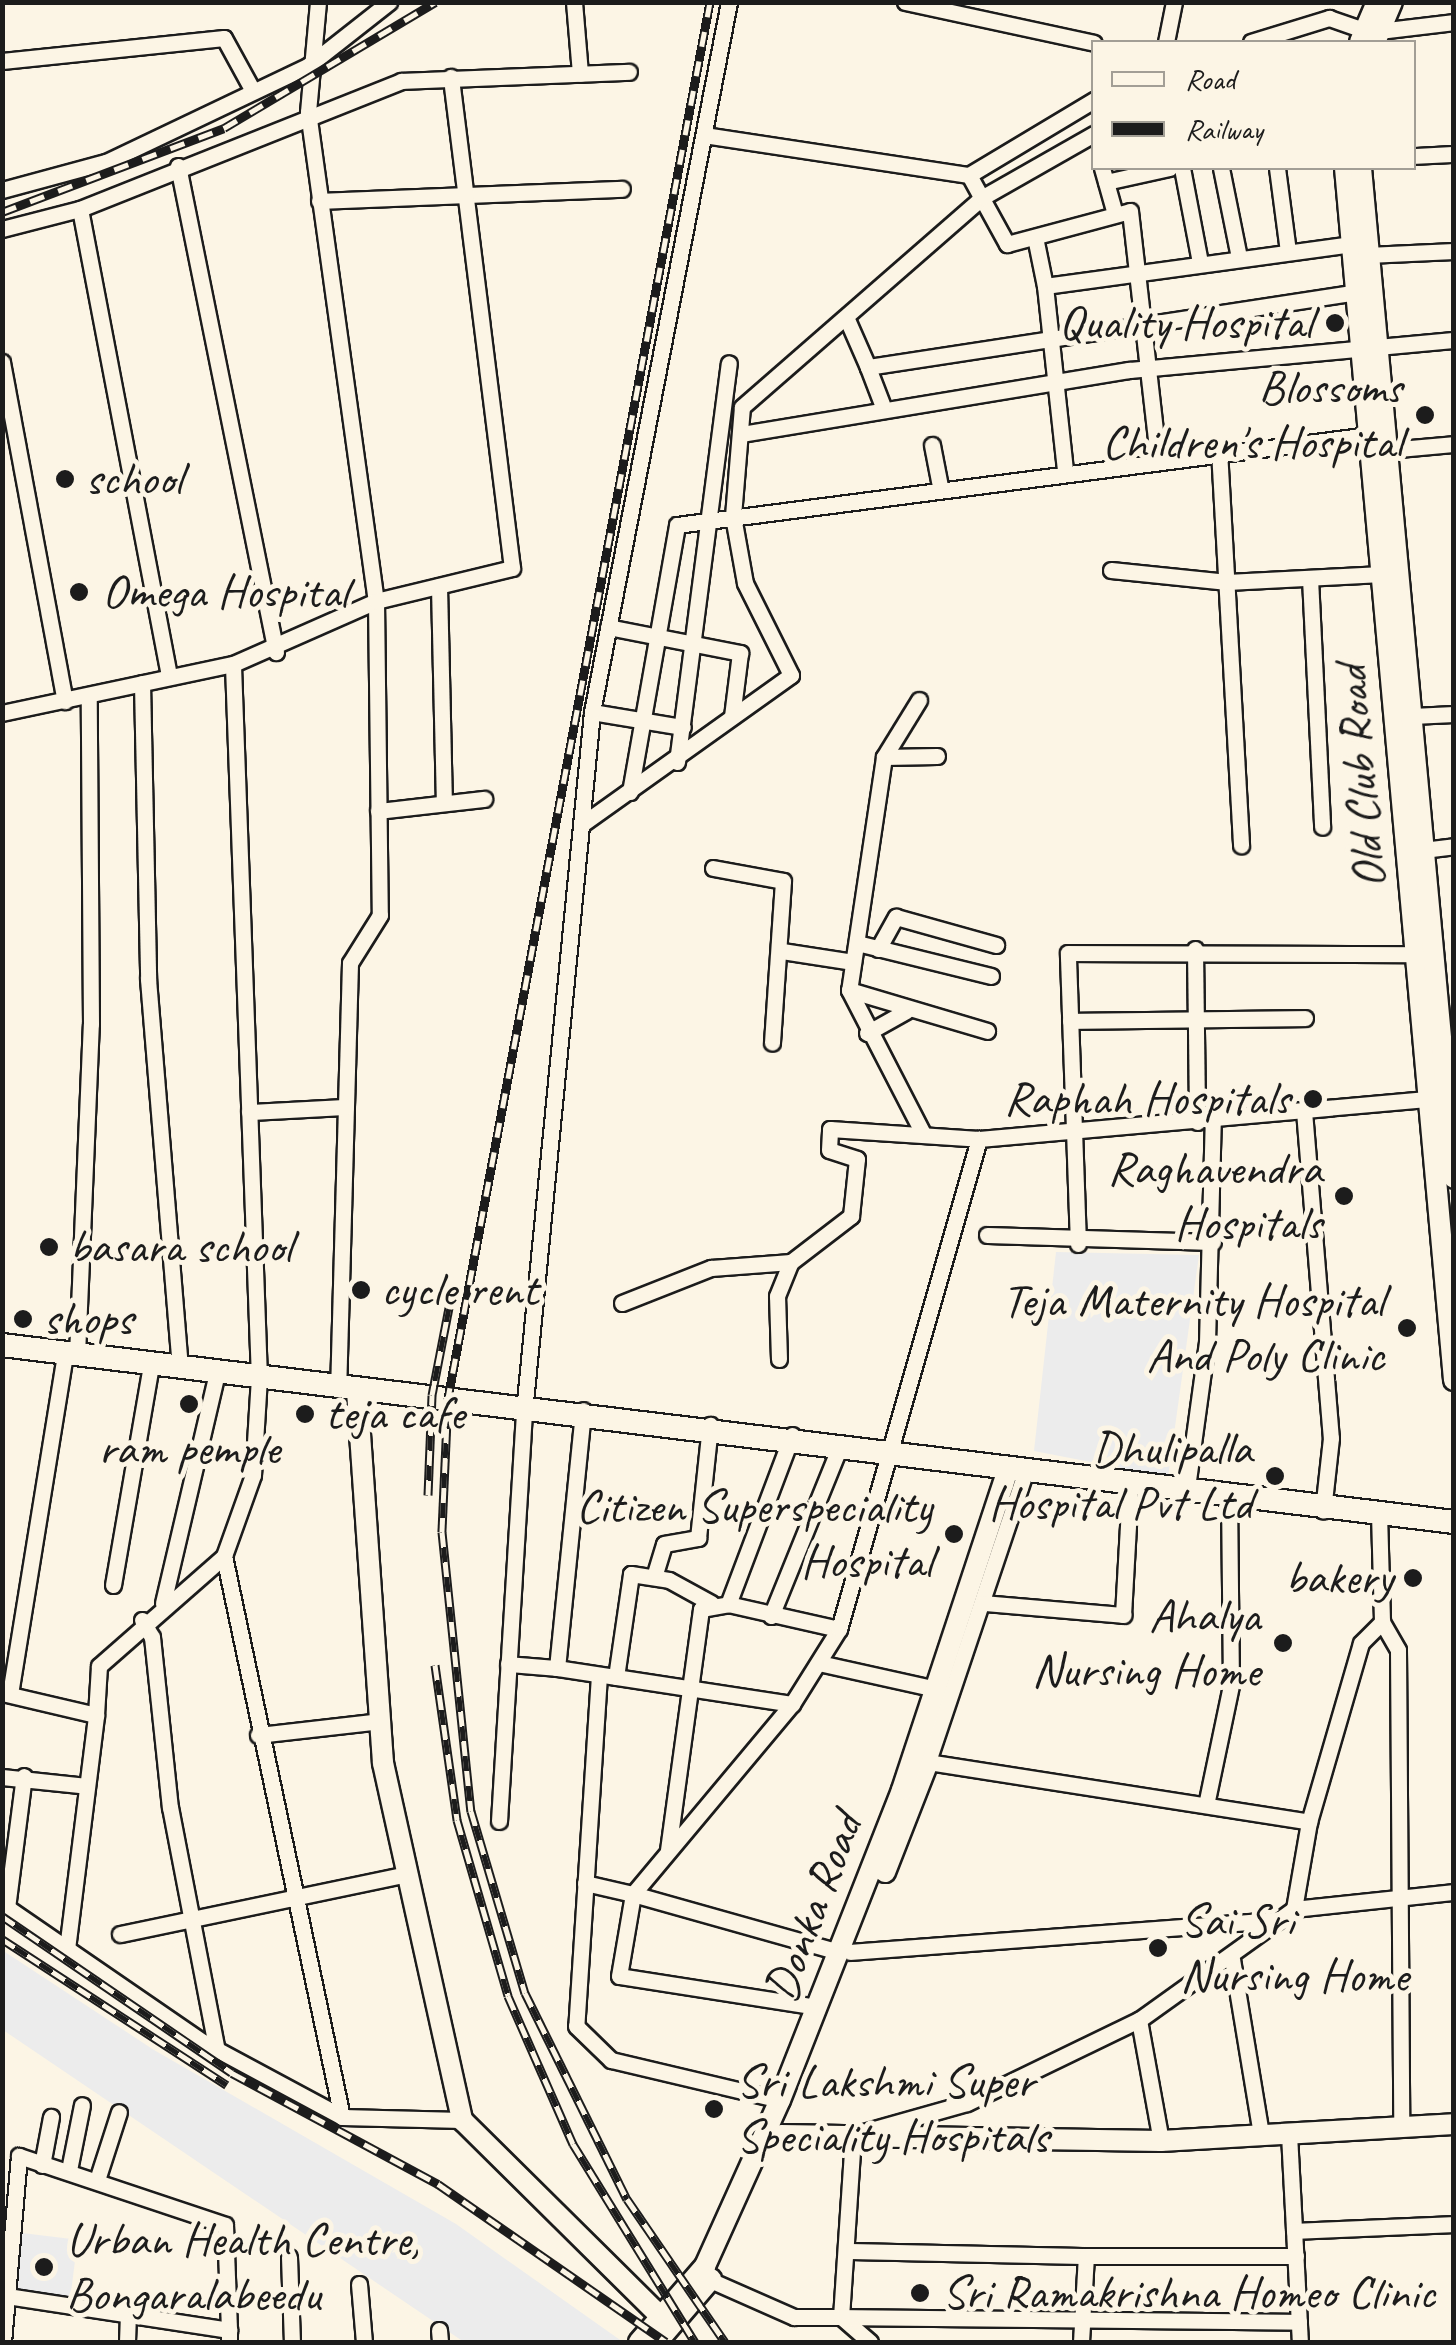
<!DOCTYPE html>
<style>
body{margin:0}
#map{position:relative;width:1456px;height:2345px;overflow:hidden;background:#fcf5e5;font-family:Caveat,sans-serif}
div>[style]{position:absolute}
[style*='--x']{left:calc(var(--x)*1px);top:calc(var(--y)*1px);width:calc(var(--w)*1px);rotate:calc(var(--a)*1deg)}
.built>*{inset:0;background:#ececec;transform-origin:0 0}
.roads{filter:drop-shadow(2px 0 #1c1c1c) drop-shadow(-2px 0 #1c1c1c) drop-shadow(0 2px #1c1c1c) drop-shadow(0 -2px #1c1c1c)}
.minor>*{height:15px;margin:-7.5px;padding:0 7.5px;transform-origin:7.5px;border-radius:7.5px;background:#fcf5e5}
.tertiary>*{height:20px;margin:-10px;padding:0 10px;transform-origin:10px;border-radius:10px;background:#fcf5e5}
.secondary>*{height:22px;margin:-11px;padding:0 11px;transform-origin:11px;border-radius:11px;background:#fcf5e5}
.rail>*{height:9px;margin-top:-4.5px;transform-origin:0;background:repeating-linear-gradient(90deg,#fcf5e5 0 15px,#1c1c1c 0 30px);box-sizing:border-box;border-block:2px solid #1c1c1c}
.dots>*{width:28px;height:28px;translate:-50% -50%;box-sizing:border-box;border:5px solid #fcf5e5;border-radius:50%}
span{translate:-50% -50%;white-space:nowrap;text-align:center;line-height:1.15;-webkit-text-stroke:10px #fcf5e5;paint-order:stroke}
.poi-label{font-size:48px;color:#1c1c1c}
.right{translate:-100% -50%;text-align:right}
.left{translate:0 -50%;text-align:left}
.street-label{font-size:48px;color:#1c1c1c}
.frame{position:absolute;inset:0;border:5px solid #1c1c1c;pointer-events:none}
.legend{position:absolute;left:1091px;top:40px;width:325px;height:130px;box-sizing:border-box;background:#fcf5e5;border:2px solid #a29e95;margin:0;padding:12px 18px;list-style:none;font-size:30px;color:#1c1c1c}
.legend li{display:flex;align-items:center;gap:20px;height:50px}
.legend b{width:50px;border:2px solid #a29e95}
</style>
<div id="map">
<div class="built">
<i style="clip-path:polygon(1056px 1252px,1199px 1255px,1168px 1477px,1034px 1451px)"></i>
<i style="clip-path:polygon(2px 1950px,154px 2050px,456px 2224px,623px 2342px,464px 2342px,3px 2030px)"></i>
<i style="left:14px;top:2232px;width:64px;height:62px;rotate:7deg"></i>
</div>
<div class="roads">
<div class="minor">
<i style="--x:318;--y:2;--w:110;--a:95.2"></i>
<i style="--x:308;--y:112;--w:494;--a:82.1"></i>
<i style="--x:376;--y:601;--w:314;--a:89.3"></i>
<i style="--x:380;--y:915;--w:57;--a:122"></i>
<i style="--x:350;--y:963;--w:421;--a:91.6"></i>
<i style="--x:574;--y:2;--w:72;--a:85.2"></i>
<i style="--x:905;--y:2;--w:193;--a:12.2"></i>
<i style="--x:1379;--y:31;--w:76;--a:-6.8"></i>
<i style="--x:1166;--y:42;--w:41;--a:-78.7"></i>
<i style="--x:1251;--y:42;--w:82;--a:-17.1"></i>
<i style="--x:1329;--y:18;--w:37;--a:19"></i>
<i style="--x:2;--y:61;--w:223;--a:-5.9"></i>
<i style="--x:224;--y:38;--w:60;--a:61.3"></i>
<i style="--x:704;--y:135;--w:268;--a:8.6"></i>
<i style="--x:969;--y:175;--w:146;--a:-31"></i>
<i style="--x:1414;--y:156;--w:40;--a:-2.9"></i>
<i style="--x:178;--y:166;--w:496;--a:78.6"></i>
<i style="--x:1102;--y:168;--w:48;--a:74.2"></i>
<i style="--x:1182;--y:168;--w:96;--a:79.2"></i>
<i style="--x:1221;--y:168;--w:91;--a:78.6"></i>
<i style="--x:1277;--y:168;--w:84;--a:82.5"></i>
<i style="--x:969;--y:175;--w:79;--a:61.2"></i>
<i style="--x:1007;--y:244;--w:127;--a:-15"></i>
<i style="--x:1130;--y:211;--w:249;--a:83.5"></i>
<i style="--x:1106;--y:182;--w:65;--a:-12.5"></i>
<i style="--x:2;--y:190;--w:108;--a:-15.1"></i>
<i style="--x:106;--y:162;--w:225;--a:-25.5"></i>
<i style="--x:309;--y:65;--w:102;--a:-38.2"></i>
<i style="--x:319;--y:201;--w:303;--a:-2.3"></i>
<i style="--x:80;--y:209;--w:475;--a:79.2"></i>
<i style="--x:2;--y:229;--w:81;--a:-14.4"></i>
<i style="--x:80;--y:209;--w:346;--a:-21.7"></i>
<i style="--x:401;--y:81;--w:228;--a:-2.3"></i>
<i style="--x:1035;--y:237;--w:50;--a:78.5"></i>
<i style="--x:1045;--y:286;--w:308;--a:-7.8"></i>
<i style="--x:1367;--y:255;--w:87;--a:-2.6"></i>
<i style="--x:1045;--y:286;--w:184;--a:83.8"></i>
<i style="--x:846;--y:317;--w:55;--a:66.3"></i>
<i style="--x:2;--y:362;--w:345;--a:79.5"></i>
<i style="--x:882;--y:404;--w:40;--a:-111"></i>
<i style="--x:868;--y:367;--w:492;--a:-8.7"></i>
<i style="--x:742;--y:434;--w:392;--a:-9.4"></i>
<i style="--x:1129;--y:370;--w:326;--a:-5.3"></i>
<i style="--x:932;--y:445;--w:42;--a:79"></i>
<i style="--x:1219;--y:450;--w:396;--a:86.8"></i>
<i style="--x:1387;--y:450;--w:67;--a:-5.1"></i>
<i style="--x:1111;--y:570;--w:117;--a:5.9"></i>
<i style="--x:1227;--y:582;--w:155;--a:-3"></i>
<i style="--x:1310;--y:578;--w:249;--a:87.2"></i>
<i style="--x:439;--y:586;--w:217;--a:88.7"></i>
<i style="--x:608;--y:627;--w:135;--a:11.1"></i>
<i style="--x:740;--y:653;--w:64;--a:97.2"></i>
<i style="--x:142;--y:683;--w:296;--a:88.8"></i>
<i style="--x:148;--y:979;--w:391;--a:85.3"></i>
<i style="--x:919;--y:700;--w:67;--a:121.6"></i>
<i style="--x:884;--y:757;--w:236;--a:98.5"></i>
<i style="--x:849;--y:990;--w:163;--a:62.7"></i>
<i style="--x:592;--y:712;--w:92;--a:9.4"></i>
<i style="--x:2;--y:713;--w:236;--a:-12"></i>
<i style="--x:233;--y:664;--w:156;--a:-23.8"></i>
<i style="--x:376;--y:601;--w:140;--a:-13.6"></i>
<i style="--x:512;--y:568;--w:495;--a:-97.1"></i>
<i style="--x:1412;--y:716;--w:42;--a:-2.7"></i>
<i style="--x:884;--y:757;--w:53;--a:-1.1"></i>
<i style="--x:677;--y:762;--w:402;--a:-82.6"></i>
<i style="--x:630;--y:792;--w:271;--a:-80"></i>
<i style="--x:677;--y:525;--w:698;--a:-7.41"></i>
<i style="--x:378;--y:811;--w:107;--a:-6.5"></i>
<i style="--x:581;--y:825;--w:258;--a:-35.5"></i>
<i style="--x:791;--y:675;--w:103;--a:-116.6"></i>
<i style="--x:745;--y:583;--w:68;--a:-100.2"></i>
<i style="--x:733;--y:516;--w:109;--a:-85.3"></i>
<i style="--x:742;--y:407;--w:320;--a:-41.1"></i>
<i style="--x:983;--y:197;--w:128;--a:-29.6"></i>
<i style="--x:1423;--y:850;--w:31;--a:-7"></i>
<i style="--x:713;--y:868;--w:71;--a:10.5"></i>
<i style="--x:783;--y:881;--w:162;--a:93.9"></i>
<i style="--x:857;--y:943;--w:138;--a:13.8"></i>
<i style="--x:878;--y:949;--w:37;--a:-61"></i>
<i style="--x:896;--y:917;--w:104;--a:15.6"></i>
<i style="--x:1195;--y:949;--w:173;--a:89.3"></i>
<i style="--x:782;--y:951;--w:72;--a:8.8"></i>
<i style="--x:849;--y:990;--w:144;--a:16.5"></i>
<i style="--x:1070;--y:1021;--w:235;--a:-0.7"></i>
<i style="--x:867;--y:1033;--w:45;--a:-29.4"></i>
<i style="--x:1304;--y:1111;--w:328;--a:85.3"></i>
<i style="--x:1331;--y:1438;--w:73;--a:96.3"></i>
<i style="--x:249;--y:1112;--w:97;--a:-3"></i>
<i style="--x:987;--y:1235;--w:226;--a:1.8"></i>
<i style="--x:1078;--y:1244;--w:291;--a:-92"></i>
<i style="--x:1068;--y:953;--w:347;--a:0.2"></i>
<i style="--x:622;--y:1303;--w:96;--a:-21.5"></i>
<i style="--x:711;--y:1268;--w:80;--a:-4.3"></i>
<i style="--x:791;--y:1262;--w:76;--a:-37.5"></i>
<i style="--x:851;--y:1216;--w:57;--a:-84"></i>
<i style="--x:857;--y:1159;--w:29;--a:-162"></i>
<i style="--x:829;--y:1150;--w:21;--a:-87"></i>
<i style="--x:830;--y:1129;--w:149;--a:3.8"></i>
<i style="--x:979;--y:1139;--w:458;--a:-5.1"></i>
<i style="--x:77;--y:1355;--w:331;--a:-87.6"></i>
<i style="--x:91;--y:1024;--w:327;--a:-90.4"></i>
<i style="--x:779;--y:1359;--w:63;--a:-91.8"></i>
<i style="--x:777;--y:1296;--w:37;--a:-68"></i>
<i style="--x:792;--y:1435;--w:181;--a:110.7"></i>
<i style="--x:728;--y:1604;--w:114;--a:12.7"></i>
<i style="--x:1024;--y:1476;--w:302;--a:108.6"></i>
<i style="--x:928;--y:1762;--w:386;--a:8.9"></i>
<i style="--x:1309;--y:1822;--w:88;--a:99.8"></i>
<i style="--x:1186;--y:1495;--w:154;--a:-82.2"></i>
<i style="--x:1207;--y:1342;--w:222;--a:-88.5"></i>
<i style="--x:1379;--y:1513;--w:109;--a:88.4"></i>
<i style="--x:1382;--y:1622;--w:32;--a:60"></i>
<i style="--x:1398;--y:1650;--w:478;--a:89.6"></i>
<i style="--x:224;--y:1556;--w:573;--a:78.12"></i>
<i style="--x:654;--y:1577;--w:34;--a:-73"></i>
<i style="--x:664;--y:1544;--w:35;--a:-10"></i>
<i style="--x:698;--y:1538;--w:114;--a:-83.9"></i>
<i style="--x:113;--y:1585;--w:222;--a:-80.2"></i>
<i style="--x:163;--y:1603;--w:236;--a:-76.8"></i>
<i style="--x:984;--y:1603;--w:140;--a:4.9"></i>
<i style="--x:1123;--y:1615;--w:126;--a:-86.8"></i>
<i style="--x:771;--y:1616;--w:186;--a:-67.9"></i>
<i style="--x:142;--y:1620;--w:20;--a:60"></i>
<i style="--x:152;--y:1637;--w:171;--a:84"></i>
<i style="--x:170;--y:1807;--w:248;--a:79.1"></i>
<i style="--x:819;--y:1663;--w:120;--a:12.5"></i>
<i style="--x:508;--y:1664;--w:49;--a:4.7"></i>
<i style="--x:557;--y:1668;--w:259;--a:-84.2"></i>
<i style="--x:557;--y:1668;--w:238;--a:8.7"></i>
<i style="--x:599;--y:1675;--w:352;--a:93.7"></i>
<i style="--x:576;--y:2026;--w:49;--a:44.2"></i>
<i style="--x:611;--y:2060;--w:174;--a:13.3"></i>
<i style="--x:616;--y:1677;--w:104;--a:-81.7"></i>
<i style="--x:631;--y:1574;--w:38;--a:9"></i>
<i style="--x:669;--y:1580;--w:48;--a:28.7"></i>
<i style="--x:2;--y:1693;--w:97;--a:13.2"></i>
<i style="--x:96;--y:1715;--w:49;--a:-86.5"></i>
<i style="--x:99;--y:1666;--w:167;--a:-41.3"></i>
<i style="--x:224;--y:1556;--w:86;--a:-70.3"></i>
<i style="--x:253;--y:1475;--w:97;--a:-86.5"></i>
<i style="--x:259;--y:1378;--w:714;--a:-92.09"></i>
<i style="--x:10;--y:1694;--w:344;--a:-80.8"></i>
<i style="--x:258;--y:1735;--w:123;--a:-6.5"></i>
<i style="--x:2;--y:1777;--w:85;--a:6"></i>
<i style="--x:1206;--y:1805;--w:123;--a:-78.2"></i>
<i style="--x:1231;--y:1685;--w:185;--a:-90.6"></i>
<i style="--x:499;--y:1821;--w:410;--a:-86.5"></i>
<i style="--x:524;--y:1412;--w:703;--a:-84.45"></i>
<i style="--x:592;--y:712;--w:723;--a:-79.08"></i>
<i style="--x:1309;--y:1822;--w:186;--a:-73.8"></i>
<i style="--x:1361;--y:1643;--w:30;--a:-45"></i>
<i style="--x:668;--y:1850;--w:243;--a:-82.2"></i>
<i style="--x:701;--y:1609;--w:27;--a:-10"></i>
<i style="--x:585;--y:1883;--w:49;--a:12.9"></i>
<i style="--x:633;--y:1894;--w:248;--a:-50.1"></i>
<i style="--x:792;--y:1704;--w:89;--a:-57.9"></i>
<i style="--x:839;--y:1629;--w:510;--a:-74.05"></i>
<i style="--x:2;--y:1904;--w:244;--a:34.5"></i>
<i style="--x:203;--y:2042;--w:158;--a:28.3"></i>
<i style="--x:342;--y:2117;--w:120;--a:1.4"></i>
<i style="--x:7;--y:1908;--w:133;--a:-82.7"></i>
<i style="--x:120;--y:1934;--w:294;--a:-11.8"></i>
<i style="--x:67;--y:1949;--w:236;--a:-82.9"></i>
<i style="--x:850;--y:1952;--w:426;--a:-4.3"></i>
<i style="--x:1232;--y:1959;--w:178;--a:80.6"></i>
<i style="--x:817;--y:2007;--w:200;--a:-171.1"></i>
<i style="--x:619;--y:1976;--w:83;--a:-80.3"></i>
<i style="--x:633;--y:1894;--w:215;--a:15.7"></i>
<i style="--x:1139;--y:2020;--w:123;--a:79.7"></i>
<i style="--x:1289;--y:2134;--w:208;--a:87"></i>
<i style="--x:42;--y:2165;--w:49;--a:-79.4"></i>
<i style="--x:69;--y:2170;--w:66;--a:-78.7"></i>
<i style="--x:98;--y:2177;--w:68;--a:-72.1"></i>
<i style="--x:1294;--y:2231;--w:160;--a:-2.5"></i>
<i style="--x:846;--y:2251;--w:240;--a:1.2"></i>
<i style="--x:289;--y:2257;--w:85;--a:88"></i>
<i style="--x:710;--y:2280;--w:92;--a:23.8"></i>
<i style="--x:794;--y:2317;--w:47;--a:0"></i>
<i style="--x:841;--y:2317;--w:182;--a:-86.2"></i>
<i style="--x:853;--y:2135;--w:118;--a:-15.7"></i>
<i style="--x:967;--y:2103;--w:191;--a:-25.8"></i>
<i style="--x:1139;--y:2020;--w:191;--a:-35.6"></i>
<i style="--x:1294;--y:1909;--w:161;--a:-6.1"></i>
<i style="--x:359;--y:2284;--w:58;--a:85.1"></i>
<i style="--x:7;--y:2296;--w:225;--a:8.7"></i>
<i style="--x:229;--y:2330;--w:12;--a:90"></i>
<i style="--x:439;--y:2330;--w:12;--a:85"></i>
<i style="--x:3;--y:2342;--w:187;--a:-85.1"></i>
<i style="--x:19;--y:2156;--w:217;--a:18.5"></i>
<i style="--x:225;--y:2225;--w:105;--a:87.8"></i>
<i style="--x:127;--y:2342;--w:31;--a:-88"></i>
<i style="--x:870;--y:2342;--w:38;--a:-139"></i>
<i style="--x:841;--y:2317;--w:458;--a:0.6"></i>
<i style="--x:1081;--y:2342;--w:86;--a:-86.7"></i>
<i style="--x:1086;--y:2256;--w:210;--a:0"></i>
</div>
<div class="tertiary">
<i style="--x:1360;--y:42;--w:43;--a:-67"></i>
<i style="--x:1375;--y:42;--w:43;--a:-67"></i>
<i style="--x:1345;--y:168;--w:1217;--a:84.86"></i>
<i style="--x:1361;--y:168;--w:1014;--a:84.74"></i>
<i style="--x:357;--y:1391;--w:373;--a:86"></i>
<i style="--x:383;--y:1763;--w:366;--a:77.5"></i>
<i style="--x:462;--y:2120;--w:279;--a:44.7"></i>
<i style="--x:885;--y:1872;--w:118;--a:-68.6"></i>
<i style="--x:781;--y:2135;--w:380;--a:0.9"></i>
<i style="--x:1161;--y:2141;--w:293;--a:-3.3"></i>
<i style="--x:639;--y:2342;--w:101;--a:-49"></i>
<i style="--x:705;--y:2266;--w:182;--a:-65.7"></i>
<i style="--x:780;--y:2100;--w:333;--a:-68.5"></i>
<i style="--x:902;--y:1790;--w:334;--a:-71.7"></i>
<i style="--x:657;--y:2342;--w:83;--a:-49.4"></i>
</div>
<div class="secondary">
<i style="--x:2;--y:1345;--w:1463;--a:6.95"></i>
</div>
</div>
<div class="rail">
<i style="--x:710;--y:2;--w:1420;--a:100.63"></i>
<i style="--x:448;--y:1398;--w:134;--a:92.6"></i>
<i style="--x:442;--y:1532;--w:281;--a:84.1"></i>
<i style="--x:471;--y:1811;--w:190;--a:73.5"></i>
<i style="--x:525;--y:1993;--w:230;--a:63.7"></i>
<i style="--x:627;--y:2199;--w:173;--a:55.6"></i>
<i style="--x:2;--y:212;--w:237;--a:-20.7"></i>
<i style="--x:224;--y:128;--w:246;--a:-30.8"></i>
<i style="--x:428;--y:1495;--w:100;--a:-87.7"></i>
<i style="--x:432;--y:1395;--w:100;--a:-79"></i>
<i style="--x:435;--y:1665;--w:157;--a:81.9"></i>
<i style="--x:457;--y:1820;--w:183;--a:73.8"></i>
<i style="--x:508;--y:1996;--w:162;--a:66.3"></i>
<i style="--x:573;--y:2144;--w:233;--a:58.4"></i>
<i style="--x:2;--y:1916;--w:278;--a:34.3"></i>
<i style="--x:232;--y:2073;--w:234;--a:28.3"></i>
<i style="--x:438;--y:2184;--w:277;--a:34.7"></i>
<i style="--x:2;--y:1939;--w:268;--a:33"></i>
</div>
<div class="dots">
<i style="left:1335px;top:323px;background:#1c1c1c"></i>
<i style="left:1425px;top:415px;background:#1c1c1c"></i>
<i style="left:65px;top:479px;background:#1c1c1c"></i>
<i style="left:79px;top:592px;background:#1c1c1c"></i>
<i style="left:1313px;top:1099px;background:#1c1c1c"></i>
<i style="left:1344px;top:1196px;background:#1c1c1c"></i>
<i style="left:49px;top:1247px;background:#1c1c1c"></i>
<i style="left:361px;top:1290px;background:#1c1c1c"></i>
<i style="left:23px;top:1319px;background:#1c1c1c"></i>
<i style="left:1407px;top:1328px;background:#1c1c1c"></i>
<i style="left:189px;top:1404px;background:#1c1c1c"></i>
<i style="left:305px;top:1414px;background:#1c1c1c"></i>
<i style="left:1275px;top:1476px;background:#1c1c1c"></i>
<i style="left:954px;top:1534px;background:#1c1c1c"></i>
<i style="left:1413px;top:1578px;background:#1c1c1c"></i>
<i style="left:1283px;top:1643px;background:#1c1c1c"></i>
<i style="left:1158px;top:1948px;background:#1c1c1c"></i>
<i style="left:714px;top:2109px;background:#1c1c1c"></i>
<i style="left:44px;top:2267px;background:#1c1c1c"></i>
<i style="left:920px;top:2293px;background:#1c1c1c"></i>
</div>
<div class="poi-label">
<span class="right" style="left:1312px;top:323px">Quality Hospital</span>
<span class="right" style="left:1402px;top:415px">Blossoms<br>Children's Hospital</span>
<span class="left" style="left:85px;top:479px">school</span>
<span class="left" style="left:102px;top:592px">Omega Hospital</span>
<span class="right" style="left:1290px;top:1099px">Raphah Hospitals</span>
<span class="right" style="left:1322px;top:1196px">Raghavendra<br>Hospitals</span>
<span class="left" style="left:69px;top:1247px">basara school</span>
<span class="left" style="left:381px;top:1290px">cycle rent</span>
<span class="right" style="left:1384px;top:1328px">Teja Maternity Hospital<br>And Poly Clinic</span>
<span class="left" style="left:43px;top:1319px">shops</span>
<span class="left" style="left:325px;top:1414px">teja cafe</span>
<span class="right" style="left:1252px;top:1476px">Dhulipalla<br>Hospital Pvt Ltd</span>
<span style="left:189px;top:1449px">ram pemple</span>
<span class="right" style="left:932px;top:1534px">Citizen Superspeciality<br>Hospital</span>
<span class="right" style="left:1393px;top:1578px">bakery</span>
<span class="right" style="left:1260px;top:1643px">Ahalya<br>Nursing Home</span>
<span class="left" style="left:1180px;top:1948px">Sai Sri<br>Nursing Home</span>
<span class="left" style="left:736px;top:2109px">Sri Lakshmi Super<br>Speciality Hospitals</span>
<span class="left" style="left:66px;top:2267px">Urban Health Centre,<br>Bongaralabeedu</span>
<span class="left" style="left:942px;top:2293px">Sri Ramakrishna Homeo Clinic</span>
</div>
<div class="street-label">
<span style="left:1360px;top:777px;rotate:-95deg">Old Club Road</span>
<span style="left:813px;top:1907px;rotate:-69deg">Donka Road</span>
</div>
<div class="frame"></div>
<ul class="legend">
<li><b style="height:12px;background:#fcf5e5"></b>Road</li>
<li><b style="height:12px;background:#1c1c1c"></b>Railway</li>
</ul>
</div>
